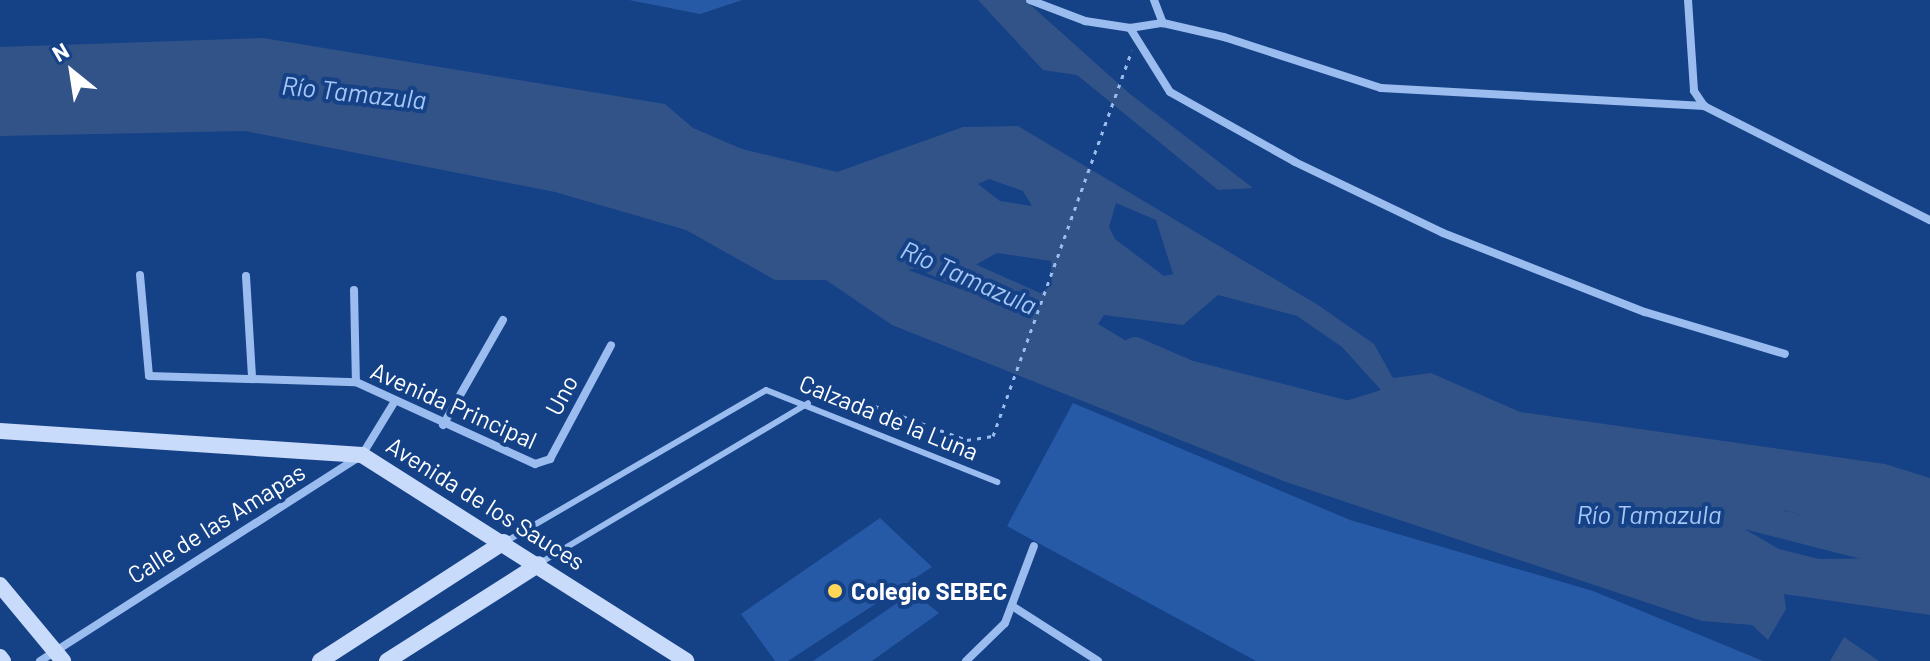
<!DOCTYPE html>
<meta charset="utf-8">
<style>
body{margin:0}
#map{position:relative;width:1930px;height:661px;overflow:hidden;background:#154187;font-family:Barlow,sans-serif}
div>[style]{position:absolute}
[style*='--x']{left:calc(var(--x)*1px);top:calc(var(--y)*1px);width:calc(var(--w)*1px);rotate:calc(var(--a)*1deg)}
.green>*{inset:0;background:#275aa6}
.water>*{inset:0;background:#325387}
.river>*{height:28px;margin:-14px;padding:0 14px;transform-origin:14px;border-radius:14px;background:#325387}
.path>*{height:3px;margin-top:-1.5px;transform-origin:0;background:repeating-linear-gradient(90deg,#9abcee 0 4px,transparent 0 10px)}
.lane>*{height:6px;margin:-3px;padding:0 3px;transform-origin:3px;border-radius:3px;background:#9abcee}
.street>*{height:8px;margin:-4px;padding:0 4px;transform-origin:4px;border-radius:4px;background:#9abcee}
.secondary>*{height:16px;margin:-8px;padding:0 8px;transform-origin:8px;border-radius:8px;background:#c8dbfa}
.dots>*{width:22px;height:22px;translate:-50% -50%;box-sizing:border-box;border:4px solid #154187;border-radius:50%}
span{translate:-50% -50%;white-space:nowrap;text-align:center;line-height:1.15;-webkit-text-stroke:8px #154187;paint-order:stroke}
.street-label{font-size:24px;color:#fff}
.poi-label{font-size:24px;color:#fff;font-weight:700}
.left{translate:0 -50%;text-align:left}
.water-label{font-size:26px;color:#a6c7f6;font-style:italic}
.north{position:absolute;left:32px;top:32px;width:80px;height:80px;-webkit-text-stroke:6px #154187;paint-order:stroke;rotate:330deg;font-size:22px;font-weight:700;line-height:32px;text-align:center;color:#fff}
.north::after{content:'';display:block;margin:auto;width:28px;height:36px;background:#fff;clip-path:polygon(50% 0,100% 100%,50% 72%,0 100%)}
</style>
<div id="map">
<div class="green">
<i style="clip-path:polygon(629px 0,742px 0,700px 14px)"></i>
<i style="clip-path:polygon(1073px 403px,1350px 520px,1593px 591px,1763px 661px,1256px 661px,1007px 526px)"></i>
<i style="clip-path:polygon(880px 518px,932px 567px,788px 661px,775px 661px,741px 614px)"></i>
<i style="clip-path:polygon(913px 592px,939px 613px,872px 661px,813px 661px)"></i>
</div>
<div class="water">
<i style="clip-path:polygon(978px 0,1025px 0,1130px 94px,1253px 188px,1218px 190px,1077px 75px,1043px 70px)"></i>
<i style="clip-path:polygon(evenodd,263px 38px,665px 104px,693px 128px,742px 149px,837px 172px,963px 127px,1018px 126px,1318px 305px,1374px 344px,1393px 378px,1431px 373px,1520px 412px,1885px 464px,1930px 478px,1930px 615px,1784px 594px,1786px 609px,1768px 640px,1752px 625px,1702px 621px,1286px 482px,892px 325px,826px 280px,775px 280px,686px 230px,555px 192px,245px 131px,0 136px,0 47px,263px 38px,989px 179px,1023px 191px,1032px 206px,1000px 201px,978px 184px,989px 179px,263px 38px,1116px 203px,1156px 220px,1173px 274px,1164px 276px,1115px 239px,1109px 227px,1116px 203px,263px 38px,997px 253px,1051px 261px,1052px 285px,1018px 310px,908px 270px,940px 264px,966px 270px,997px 253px,263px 38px,1218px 295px,1297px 316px,1342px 347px,1381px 390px,1304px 414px,1187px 377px,1098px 324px,1104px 315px,1183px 325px,1218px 295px,263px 38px,1784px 510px,1859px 532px,1895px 558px,1819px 559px,1779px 549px,1734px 523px,1750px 512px,1784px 510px)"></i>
<i style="clip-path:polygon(1844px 637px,1879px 661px,1830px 661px)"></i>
</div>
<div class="river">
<i style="--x:905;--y:248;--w:174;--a:24.1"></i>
<i style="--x:1135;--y:351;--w:58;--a:23.5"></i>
<i style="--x:1188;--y:374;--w:185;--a:14.4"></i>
<i style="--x:1710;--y:506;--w:227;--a:14.3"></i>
</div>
<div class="path">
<i style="--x:816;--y:397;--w:22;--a:-13"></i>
<i style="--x:837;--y:392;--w:139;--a:20.3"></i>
<i style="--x:967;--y:440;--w:26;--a:-9"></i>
<i style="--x:993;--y:436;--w:410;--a:-70.2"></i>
</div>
<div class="lane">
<i style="--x:505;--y:542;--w:302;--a:-30.2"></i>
<i style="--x:766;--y:390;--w:249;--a:21.7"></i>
<i style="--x:540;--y:563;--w:312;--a:-30.8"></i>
</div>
<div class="street">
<i style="--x:1030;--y:0;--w:59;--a:20.9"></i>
<i style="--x:1085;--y:21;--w:46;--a:8.8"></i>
<i style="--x:1130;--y:28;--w:33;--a:-9"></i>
<i style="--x:1163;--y:23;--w:63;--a:12.9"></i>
<i style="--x:1224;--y:37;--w:165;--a:18"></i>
<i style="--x:1381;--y:88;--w:324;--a:3.2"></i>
<i style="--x:1704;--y:106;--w:253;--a:26.8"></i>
<i style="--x:1154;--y:0;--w:25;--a:69"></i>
<i style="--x:1688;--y:0;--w:91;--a:86.2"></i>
<i style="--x:1694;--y:91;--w:18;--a:56"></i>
<i style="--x:1130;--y:28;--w:75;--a:58"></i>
<i style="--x:1170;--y:92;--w:143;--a:29.2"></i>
<i style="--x:1295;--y:162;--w:164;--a:25.6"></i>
<i style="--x:1443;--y:233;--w:217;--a:21.4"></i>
<i style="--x:1645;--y:312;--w:146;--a:16.7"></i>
<i style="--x:140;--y:275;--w:101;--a:84.9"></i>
<i style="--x:149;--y:376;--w:207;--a:1.7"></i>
<i style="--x:356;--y:382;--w:197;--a:24.6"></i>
<i style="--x:535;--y:464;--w:16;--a:-18"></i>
<i style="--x:550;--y:459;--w:129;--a:-61.8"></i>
<i style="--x:246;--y:276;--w:100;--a:86.6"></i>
<i style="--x:354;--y:290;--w:92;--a:88.8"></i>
<i style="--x:443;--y:425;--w:121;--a:-60.3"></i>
<i style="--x:1012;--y:606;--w:102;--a:32.6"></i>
<i style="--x:40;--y:661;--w:382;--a:-32.6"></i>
<i style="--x:362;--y:455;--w:63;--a:-58.6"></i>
<i style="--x:966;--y:661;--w:54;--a:-44.3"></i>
<i style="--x:1005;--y:623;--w:82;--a:-69.4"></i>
</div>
<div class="secondary">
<i style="--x:0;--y:431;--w:363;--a:3.8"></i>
<i style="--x:362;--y:455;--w:384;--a:32.4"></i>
<i style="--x:0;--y:585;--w:99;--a:50.3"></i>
<i style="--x:0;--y:657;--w:5;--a:53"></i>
<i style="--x:320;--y:661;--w:219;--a:-32.9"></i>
<i style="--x:387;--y:661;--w:180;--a:-32.5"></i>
</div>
<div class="dots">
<i style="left:835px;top:591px;background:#ffd758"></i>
</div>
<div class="street-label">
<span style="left:561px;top:395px;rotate:-62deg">Uno</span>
<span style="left:454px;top:405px;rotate:24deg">Avenida Principal</span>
<span style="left:889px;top:417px;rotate:22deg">Calzada de la Luna</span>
<span style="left:486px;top:503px;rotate:32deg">Avenida de los Sauces</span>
<span style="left:216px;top:523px;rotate:-32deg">Calle de las Amapas</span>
</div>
<div class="poi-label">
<span class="left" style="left:851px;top:591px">Colegio SEBEC</span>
</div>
<div class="water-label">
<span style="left:354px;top:92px;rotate:6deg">Río Tamazula</span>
<span style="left:969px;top:277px;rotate:24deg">Río Tamazula</span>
<span style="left:1649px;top:514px">Río Tamazula</span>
</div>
<div class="north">N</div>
</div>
